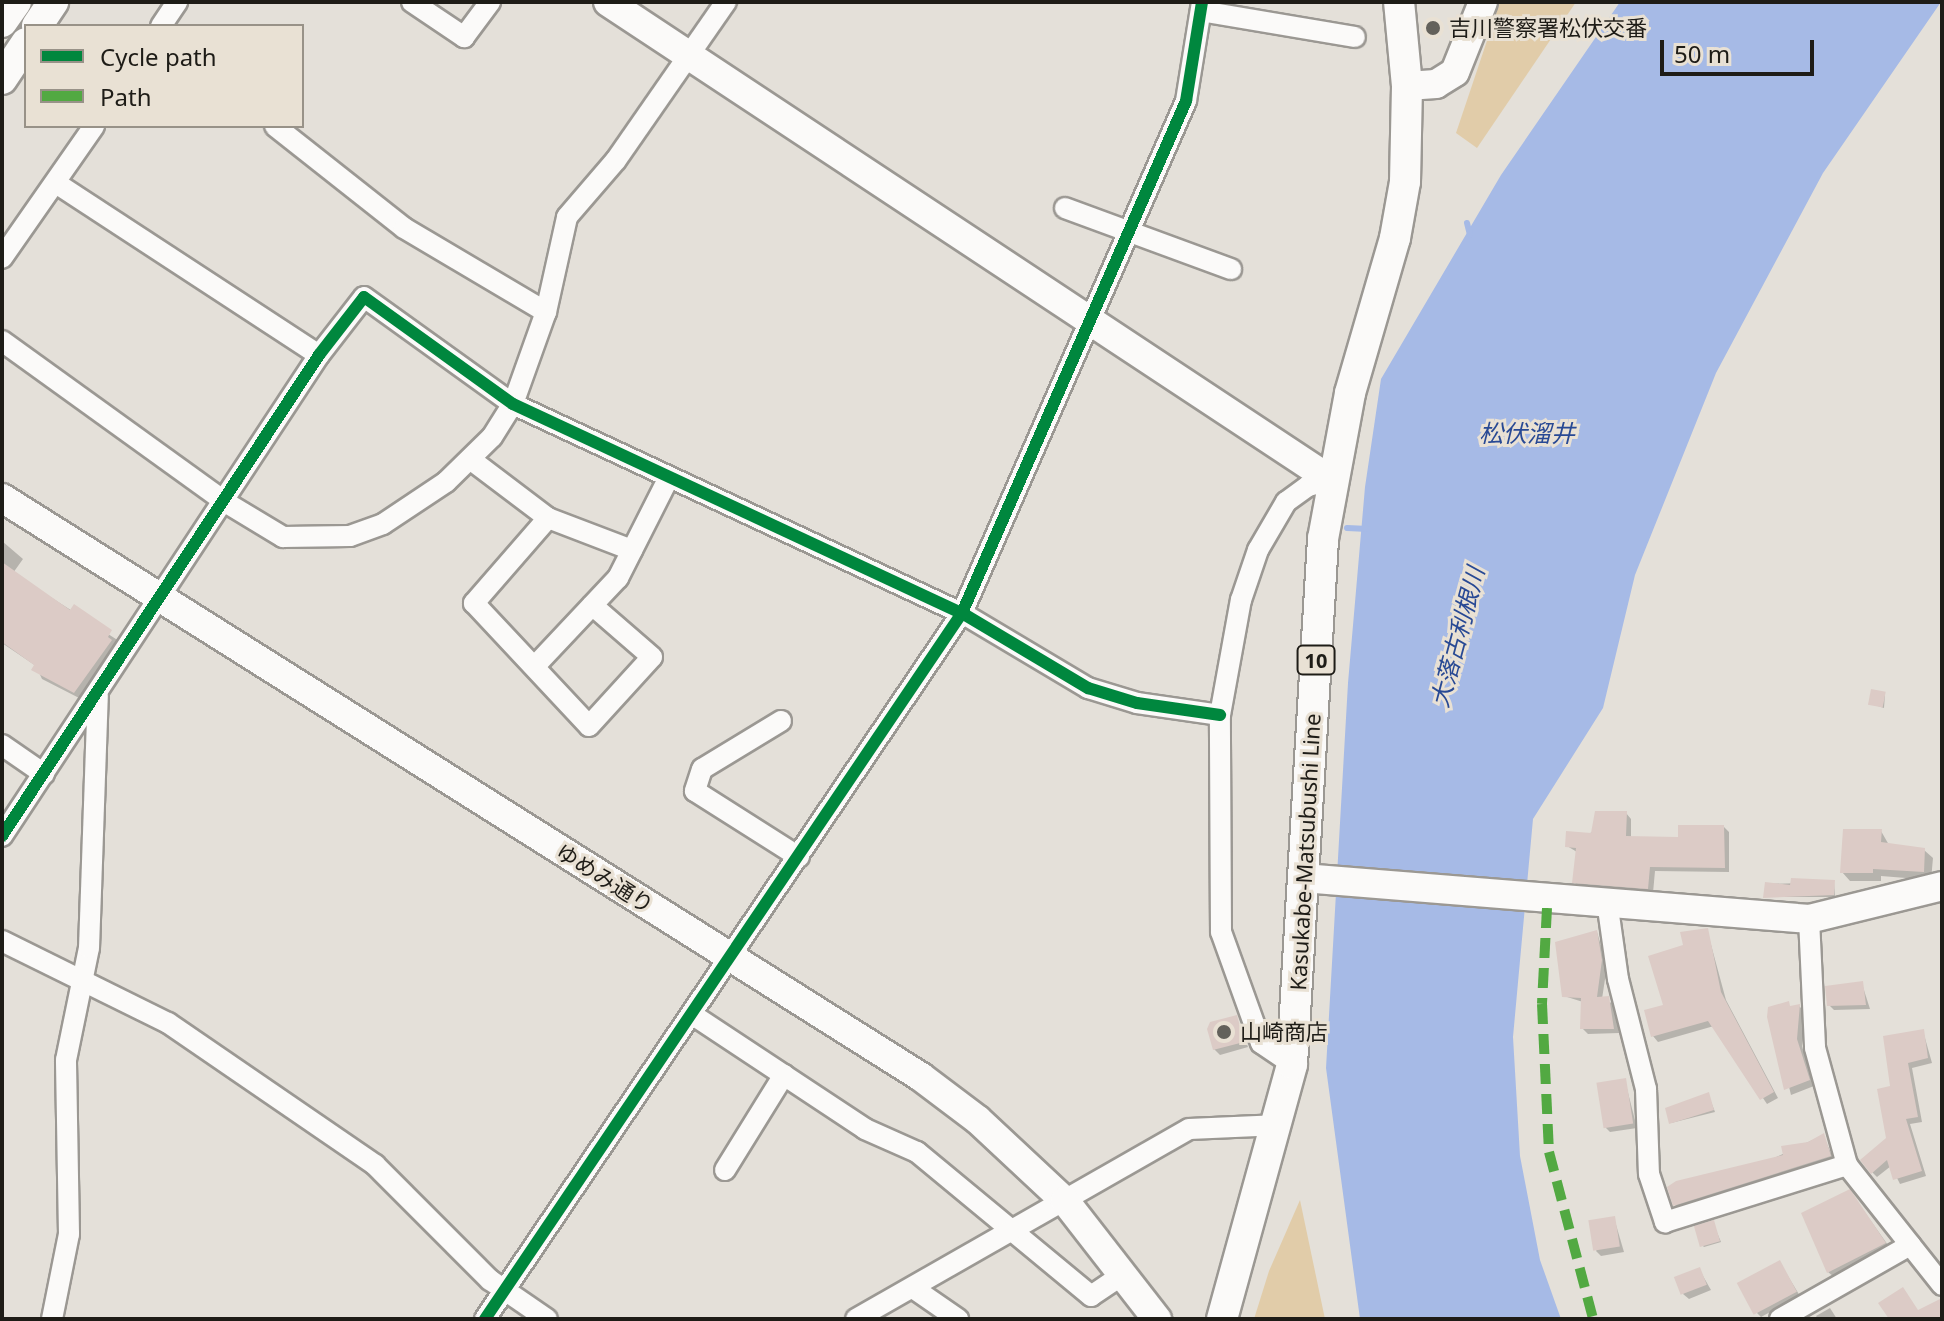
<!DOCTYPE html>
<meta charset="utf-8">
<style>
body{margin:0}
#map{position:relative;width:1944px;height:1321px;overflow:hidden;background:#e4e0d9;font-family:"Noto Sans","Noto Sans JP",sans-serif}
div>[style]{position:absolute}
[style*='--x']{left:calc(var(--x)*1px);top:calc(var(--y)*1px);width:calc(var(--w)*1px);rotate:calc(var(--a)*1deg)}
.green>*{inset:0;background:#e1cca9}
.water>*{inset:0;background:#a6bae6}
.shadow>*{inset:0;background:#0003}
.stream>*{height:6px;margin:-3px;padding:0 3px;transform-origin:3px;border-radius:3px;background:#a6bae6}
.building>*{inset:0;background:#dccbc6;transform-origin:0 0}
.roads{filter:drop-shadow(2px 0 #9b9893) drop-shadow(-2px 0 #9b9893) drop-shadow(0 2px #9b9893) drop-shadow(0 -2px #9b9893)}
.street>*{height:20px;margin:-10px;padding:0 10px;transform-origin:10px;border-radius:10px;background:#fbfaf9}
.secondary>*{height:28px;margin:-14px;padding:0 14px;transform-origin:14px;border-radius:14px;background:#fbfaf9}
.primary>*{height:30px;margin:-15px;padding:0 15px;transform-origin:15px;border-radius:15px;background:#fbfaf9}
.quiet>*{height:10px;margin-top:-5px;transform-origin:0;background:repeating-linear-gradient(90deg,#52a942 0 20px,transparent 0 30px)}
.cycleway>*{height:12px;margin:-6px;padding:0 6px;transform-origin:6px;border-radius:6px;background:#00873e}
.dots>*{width:22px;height:22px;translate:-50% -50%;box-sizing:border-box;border:4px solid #e9e1d4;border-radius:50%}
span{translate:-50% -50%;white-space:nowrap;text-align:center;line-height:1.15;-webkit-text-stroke:6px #e9e1d4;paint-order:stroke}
.shield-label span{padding:2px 6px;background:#e9e1d4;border:2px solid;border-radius:6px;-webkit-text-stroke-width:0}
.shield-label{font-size:20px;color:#1e1c17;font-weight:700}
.poi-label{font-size:22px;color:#1e1c17}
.left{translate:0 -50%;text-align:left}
.street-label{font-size:22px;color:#1e1c17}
.water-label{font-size:24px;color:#284994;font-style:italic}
.frame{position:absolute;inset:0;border:4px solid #1e1c17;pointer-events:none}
.legend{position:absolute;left:24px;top:24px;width:280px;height:104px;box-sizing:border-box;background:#e9e1d4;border:2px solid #989288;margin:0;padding:10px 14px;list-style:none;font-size:24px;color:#1e1c17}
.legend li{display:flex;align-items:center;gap:16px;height:40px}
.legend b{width:40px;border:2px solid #989288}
.scale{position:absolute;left:1660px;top:40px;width:154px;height:36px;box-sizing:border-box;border:4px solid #1e1c17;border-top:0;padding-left:10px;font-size:24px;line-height:28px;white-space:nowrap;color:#1e1c17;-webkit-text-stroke:6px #e9e1d4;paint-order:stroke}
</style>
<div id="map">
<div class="green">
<i style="clip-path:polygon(1500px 2px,1576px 2px,1477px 148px,1456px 133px)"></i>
<i style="clip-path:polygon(1300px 1200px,1325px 1319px,1254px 1319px,1269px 1271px)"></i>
</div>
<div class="water">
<i style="clip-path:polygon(1620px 2px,1941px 2px,1823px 173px,1716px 373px,1635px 575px,1603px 708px,1533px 819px,1513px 1037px,1520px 1156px,1540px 1260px,1561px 1319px,1360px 1319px,1326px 1068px,1348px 683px,1365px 487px,1381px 379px,1501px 175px)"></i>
</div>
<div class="shadow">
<i style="clip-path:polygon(2px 541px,23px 559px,13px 573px,119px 641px,83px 700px,42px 679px,36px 666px,2px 643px)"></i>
<i style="clip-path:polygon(1885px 694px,1884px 708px,1869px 703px)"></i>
<i style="clip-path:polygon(1626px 813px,1631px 819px,1631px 838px,1680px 839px,1724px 827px,1729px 832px,1729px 872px,1655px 871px,1653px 893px,1579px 887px,1574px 882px,1577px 852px,1567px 846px)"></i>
<i style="clip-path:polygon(1881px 831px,1889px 845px,1924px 850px,1933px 858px,1931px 880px,1881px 876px,1881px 881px,1850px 881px,1842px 872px)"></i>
<i style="clip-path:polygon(1834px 882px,1835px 897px,1765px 897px,1766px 884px)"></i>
<i style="clip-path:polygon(1707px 930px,1726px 1000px,1778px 1098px,1767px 1104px,1714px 1026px,1658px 1042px,1653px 1036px)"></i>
<i style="clip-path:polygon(1597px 932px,1607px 966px,1602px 999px,1614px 1004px,1619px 1033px,1588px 1034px,1582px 1028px,1583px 1002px,1564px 996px)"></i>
<i style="clip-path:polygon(1862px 984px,1870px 1009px,1834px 1010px,1829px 1005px)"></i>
<i style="clip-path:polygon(1799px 1006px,1804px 1011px,1802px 1046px,1814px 1086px,1791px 1095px,1770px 1008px)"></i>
<i style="clip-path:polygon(1236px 1017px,1248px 1047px,1220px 1055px,1214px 1049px)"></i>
<i style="clip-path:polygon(1923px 1031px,1932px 1063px,1912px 1068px,1922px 1122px,1910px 1124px,1926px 1176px,1900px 1184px,1891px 1166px,1877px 1177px,1872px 1172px,1888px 1139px,1892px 1088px)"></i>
<i style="clip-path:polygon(1625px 1081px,1637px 1128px,1610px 1132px,1605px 1127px)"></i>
<i style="clip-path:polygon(1708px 1094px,1715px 1112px,1671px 1123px)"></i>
<i style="clip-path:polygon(1823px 1135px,1834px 1160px,1679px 1209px,1675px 1205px)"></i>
<i style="clip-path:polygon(1854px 1197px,1890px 1248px,1834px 1277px,1828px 1272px)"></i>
<i style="clip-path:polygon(1614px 1218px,1624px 1252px,1601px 1256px,1596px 1251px)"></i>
<i style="clip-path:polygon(1713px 1223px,1721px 1242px,1704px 1247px,1702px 1245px)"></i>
<i style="clip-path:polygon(1780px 1263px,1800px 1296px,1761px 1317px,1757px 1313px)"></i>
<i style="clip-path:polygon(1699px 1269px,1711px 1290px,1689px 1299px,1683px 1294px)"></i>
<i style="clip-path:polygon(1830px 1308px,1837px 1319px,1818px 1319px,1816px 1316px)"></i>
</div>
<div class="stream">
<i style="--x:1467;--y:223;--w:12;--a:76"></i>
<i style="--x:1347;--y:528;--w:21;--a:3"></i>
</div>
<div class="building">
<i style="clip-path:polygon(2px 562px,70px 610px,74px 604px,112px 630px,108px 637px,112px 640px,74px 693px,31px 670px,34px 665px,2px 642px)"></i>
<i style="left:1871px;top:689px;width:15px;height:16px;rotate:11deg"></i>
<i style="clip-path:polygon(1595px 811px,1627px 811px,1626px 836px,1678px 837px,1678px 825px,1724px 825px,1725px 868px,1650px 867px,1648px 889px,1572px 883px,1576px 848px,1565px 847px,1566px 831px,1591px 833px)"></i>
<i style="clip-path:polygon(1843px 829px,1882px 829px,1881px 842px,1925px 848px,1924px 872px,1873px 869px,1873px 873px,1840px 873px)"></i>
<i style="clip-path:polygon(1791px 878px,1835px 880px,1834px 895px,1763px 898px,1765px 882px,1790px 885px)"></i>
<i style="clip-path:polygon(1708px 928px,1721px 992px,1774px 1092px,1760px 1100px,1708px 1021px,1651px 1037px,1644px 1010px,1663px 1005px,1648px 956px,1683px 945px,1680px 932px)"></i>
<i style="clip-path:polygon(1597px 930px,1602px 960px,1597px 997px,1609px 996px,1614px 1029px,1580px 1029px,1581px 998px,1562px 997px,1555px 942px)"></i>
<i style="clip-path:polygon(1863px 981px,1866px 1005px,1827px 1006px,1825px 986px)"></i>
<i style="clip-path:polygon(1789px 1001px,1790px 1006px,1800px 1004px,1797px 1039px,1810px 1080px,1784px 1090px,1767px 1017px,1768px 1007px)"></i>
<i style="clip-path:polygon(1237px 1015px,1244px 1042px,1213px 1050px,1207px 1029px,1210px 1022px)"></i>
<i style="clip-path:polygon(1924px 1029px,1928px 1058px,1908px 1063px,1918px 1117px,1906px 1119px,1922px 1171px,1893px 1180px,1887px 1160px,1871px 1174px,1860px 1160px,1886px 1138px,1877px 1089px,1890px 1086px,1883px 1036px)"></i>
<i style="left:1626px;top:1078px;width:46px;height:30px;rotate:81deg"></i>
<i style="clip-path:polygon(1709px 1092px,1714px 1110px,1669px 1124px,1665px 1108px)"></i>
<i style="clip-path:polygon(1824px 1133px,1831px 1156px,1673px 1206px,1667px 1187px,1676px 1181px,1783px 1155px,1781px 1146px,1808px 1142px)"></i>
<i style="clip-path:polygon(1850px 1189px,1886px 1243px,1827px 1273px,1801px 1213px)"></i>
<i style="left:1615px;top:1216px;width:31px;height:27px;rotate:81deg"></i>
<i style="left:1714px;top:1220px;width:22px;height:21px;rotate:74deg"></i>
<i style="left:1780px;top:1260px;width:36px;height:49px;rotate:62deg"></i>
<i style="left:1700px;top:1267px;width:19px;height:28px;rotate:69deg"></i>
<i style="clip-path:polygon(1903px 1287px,1918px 1310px,1942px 1298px,1942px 1319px,1889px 1319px,1878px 1303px)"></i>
</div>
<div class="roads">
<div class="street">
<i style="--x:412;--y:2;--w:63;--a:33.9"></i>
<i style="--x:464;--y:37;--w:44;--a:-53.4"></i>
<i style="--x:1201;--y:11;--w:156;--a:9.6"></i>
<i style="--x:161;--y:26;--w:29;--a:-56"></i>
<i style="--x:275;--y:126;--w:164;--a:38.3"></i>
<i style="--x:404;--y:228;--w:165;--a:30.6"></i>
<i style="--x:56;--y:183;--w:314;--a:33.2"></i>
<i style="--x:1065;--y:208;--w:177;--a:20.2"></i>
<i style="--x:2;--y:258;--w:161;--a:-55.1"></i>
<i style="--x:2;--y:341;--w:275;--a:35.8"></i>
<i style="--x:225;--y:502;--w:68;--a:31.1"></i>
<i style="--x:283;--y:537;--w:67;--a:-0.9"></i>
<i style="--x:350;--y:536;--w:35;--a:-20"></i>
<i style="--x:383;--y:524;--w:76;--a:-33.7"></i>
<i style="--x:446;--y:482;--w:64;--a:-44.4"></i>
<i style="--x:492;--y:437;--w:39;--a:-58"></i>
<i style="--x:513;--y:404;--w:98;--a:-70.3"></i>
<i style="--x:546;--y:312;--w:97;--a:-77.5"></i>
<i style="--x:567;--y:217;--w:75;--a:-49.3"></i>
<i style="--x:616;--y:160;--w:193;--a:-55.2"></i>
<i style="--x:470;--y:459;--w:98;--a:37.1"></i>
<i style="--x:548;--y:518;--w:90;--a:20.9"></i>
<i style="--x:548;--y:518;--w:113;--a:131"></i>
<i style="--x:474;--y:603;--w:168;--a:46.9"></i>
<i style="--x:589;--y:726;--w:93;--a:-47.6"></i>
<i style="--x:652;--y:657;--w:79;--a:-139.1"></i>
<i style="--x:535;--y:666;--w:121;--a:-46.7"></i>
<i style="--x:618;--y:578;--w:113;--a:-63.2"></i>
<i style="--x:781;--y:721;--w:92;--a:148.7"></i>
<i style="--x:702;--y:769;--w:23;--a:108"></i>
<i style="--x:695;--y:791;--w:123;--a:32.4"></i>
<i style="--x:2;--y:745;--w:51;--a:34.6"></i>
<i style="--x:2;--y:836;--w:576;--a:-56.61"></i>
<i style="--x:319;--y:355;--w:73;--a:-52.2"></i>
<i style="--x:364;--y:297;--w:183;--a:35.7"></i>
<i style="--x:513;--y:404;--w:495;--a:25"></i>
<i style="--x:962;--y:613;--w:147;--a:30.8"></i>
<i style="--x:1088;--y:688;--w:51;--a:17"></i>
<i style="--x:1137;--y:703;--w:84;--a:8.2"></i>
<i style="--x:1607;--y:901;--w:79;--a:82"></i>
<i style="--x:1618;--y:979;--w:114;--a:75.7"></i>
<i style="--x:1646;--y:1089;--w:85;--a:88"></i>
<i style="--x:1649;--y:1174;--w:51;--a:71.6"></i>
<i style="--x:1665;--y:1222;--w:191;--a:-17.4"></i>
<i style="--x:1809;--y:919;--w:129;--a:87.3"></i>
<i style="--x:1815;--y:1048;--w:121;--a:74.7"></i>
<i style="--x:1847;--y:1165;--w:153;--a:51.6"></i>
<i style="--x:2;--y:941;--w:185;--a:26.3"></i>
<i style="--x:168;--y:1023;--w:251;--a:34.4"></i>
<i style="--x:375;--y:1165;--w:163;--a:45"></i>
<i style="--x:490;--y:1280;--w:69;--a:34.4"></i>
<i style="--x:693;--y:1015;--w:206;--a:33.5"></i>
<i style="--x:865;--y:1129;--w:57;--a:23.9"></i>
<i style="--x:917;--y:1152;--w:226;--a:39.6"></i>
<i style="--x:1091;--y:1296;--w:40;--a:-34"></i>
<i style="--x:1292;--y:1064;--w:37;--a:-146"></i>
<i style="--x:1261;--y:1043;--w:118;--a:-109.8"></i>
<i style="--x:1221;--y:932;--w:217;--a:-90.3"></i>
<i style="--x:1220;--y:715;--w:117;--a:-79.7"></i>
<i style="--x:1241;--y:600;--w:53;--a:-71.2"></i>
<i style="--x:1258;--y:550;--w:56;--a:-59.7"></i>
<i style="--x:1286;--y:502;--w:27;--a:-36"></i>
<i style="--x:1308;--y:486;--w:24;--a:-15"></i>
<i style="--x:725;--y:1170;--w:112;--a:-58.2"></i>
<i style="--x:913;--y:1288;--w:55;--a:34.6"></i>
<i style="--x:52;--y:1319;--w:87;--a:-78.7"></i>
<i style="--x:69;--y:1234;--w:174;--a:-91"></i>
<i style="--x:66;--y:1060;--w:114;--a:-78.4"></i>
<i style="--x:89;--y:948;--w:253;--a:-88"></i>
<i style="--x:485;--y:1319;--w:852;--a:-55.96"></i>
<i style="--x:962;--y:613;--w:559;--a:-66.37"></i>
<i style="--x:1186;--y:101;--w:100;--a:-80.8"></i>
<i style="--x:856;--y:1319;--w:383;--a:-29.7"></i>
<i style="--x:1189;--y:1129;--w:91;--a:-2.5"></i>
<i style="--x:1780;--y:1319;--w:150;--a:-29.6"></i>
</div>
<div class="secondary">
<i style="--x:608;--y:2;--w:867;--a:33.47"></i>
<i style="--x:1407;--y:86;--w:29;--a:-4"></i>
<i style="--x:1436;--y:84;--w:22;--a:-32"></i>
<i style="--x:1455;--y:72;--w:75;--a:-68.2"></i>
<i style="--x:2;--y:498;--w:1086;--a:32.21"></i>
<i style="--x:921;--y:1077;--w:71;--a:37"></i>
<i style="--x:978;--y:1120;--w:119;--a:43"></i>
<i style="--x:1065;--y:1201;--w:150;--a:52.1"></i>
<i style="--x:1303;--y:878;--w:508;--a:4.63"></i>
<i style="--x:1809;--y:919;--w:137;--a:-13.9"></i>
</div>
<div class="primary">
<i style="--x:2;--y:22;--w:24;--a:-55"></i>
<i style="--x:37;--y:26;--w:29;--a:-56"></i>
<i style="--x:2;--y:79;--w:43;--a:-56.3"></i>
<i style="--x:1222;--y:1319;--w:264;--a:-74.6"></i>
<i style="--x:1292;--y:1064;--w:526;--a:-86.62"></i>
<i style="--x:1323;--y:539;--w:148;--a:-79.5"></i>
<i style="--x:1350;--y:393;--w:161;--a:-73.8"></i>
<i style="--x:1395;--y:238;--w:57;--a:-79.9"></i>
<i style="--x:1405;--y:182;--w:96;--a:-88.8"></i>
<i style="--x:1407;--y:86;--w:84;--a:-95.4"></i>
</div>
</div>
<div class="quiet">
<i style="--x:1547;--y:908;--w:96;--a:93"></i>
<i style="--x:1542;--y:1004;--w:148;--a:87.3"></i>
<i style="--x:1549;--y:1152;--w:173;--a:75.2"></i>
</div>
<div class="cycleway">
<i style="--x:2;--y:836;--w:576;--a:-56.61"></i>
<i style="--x:319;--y:355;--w:73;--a:-52.2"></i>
<i style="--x:364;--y:297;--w:183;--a:35.7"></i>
<i style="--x:513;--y:404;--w:495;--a:25"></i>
<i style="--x:962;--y:613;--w:147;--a:30.8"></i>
<i style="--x:1088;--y:688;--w:51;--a:17"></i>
<i style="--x:1137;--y:703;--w:84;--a:8.2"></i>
<i style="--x:485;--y:1319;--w:852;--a:-55.96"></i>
<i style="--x:962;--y:613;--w:559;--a:-66.37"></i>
<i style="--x:1186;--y:101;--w:100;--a:-80.8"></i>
</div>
<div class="dots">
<i style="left:1433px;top:28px;background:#63615b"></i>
<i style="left:1224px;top:1032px;background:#63615b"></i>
</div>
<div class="shield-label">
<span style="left:1316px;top:660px">10</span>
</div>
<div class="poi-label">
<span class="left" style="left:1449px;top:28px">吉川警察署松伏交番</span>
<span class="left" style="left:1240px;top:1032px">山崎商店</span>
</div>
<div class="street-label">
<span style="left:1305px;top:852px;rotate:-87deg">Kasukabe-Matsubushi Line</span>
<span style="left:605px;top:878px;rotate:32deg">ゆめみ通り</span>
</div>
<div class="water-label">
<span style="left:1527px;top:433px">松伏溜井</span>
<span style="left:1457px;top:637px;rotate:-75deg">大落古利根川</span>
</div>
<div class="frame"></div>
<ul class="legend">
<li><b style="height:10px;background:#00873e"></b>Cycle path</li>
<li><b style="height:10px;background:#52a942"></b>Path</li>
</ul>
<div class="scale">50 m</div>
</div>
